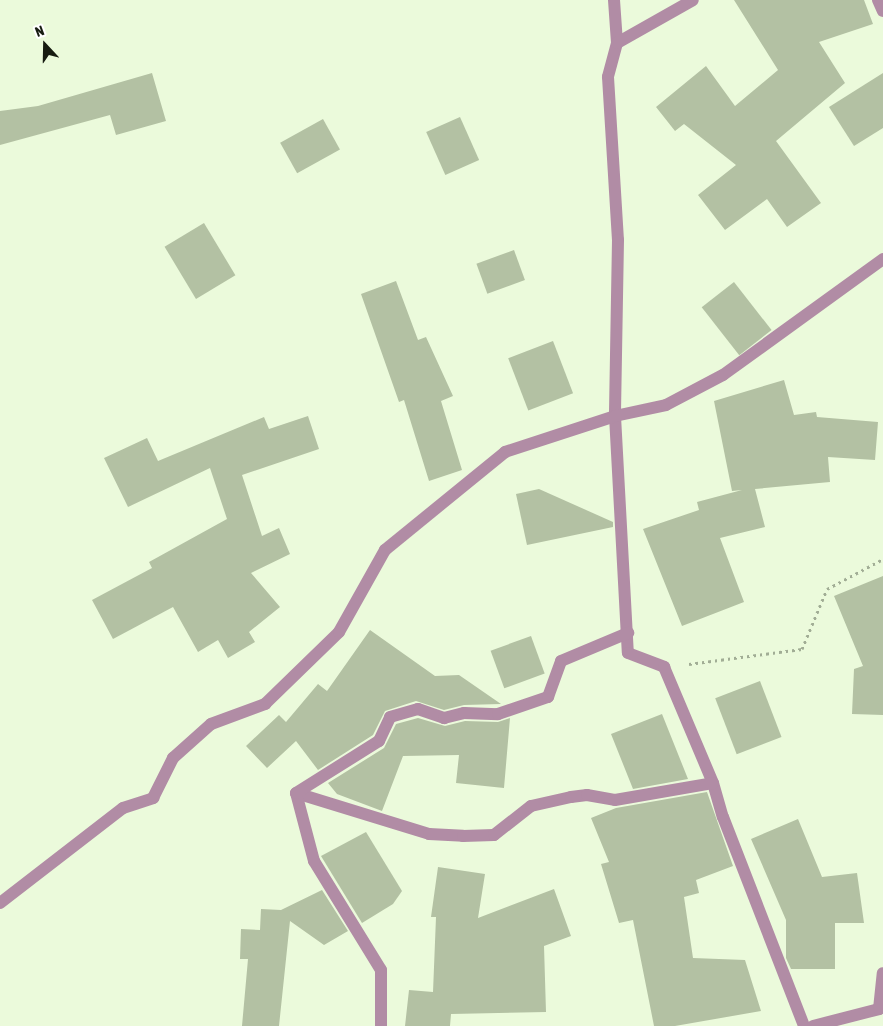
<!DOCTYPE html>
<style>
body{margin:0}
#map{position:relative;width:883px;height:1026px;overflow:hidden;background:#ebfadb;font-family:"Asap Condensed",sans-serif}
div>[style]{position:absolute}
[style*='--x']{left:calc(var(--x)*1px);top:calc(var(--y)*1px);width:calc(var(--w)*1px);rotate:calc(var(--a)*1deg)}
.building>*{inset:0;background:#b3c1a3;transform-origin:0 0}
.path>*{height:3px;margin-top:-1.5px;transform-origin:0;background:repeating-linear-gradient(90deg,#a1ad95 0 2.5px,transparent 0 6.5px)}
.minor>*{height:12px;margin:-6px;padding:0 6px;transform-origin:6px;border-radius:6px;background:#b18ca5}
span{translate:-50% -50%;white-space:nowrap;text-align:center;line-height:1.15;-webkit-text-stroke:4px #fff;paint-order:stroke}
.north{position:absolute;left:20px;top:20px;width:50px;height:50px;-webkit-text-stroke:4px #fff;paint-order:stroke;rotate:339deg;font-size:14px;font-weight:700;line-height:20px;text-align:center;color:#171c11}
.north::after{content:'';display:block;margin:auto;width:18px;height:22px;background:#171c11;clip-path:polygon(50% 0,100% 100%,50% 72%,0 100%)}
</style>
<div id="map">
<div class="building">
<i style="clip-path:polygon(734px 0,864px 0,873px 24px,819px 42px,845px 83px,776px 141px,821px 203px,787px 227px,767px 199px,725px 230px,698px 195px,736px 165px,684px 124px,675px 131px,656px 107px,706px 66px,735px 106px,778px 70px)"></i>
<i style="clip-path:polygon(152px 73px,166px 121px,116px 135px,110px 115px,0 145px,0 111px,38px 106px)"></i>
<i style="clip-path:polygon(883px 73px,883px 128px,854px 146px,829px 107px)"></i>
<i style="left:460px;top:117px;width:47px;height:37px;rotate:66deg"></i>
<i style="left:323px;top:119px;width:35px;height:49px;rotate:61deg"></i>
<i style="left:204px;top:223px;width:61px;height:46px;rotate:59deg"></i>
<i style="left:514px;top:250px;width:32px;height:40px;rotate:70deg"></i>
<i style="clip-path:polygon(396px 281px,418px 340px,426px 337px,453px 396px,441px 401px,462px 470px,429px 481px,404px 400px,399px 402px,361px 294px)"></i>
<i style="left:734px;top:282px;width:61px;height:41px;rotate:52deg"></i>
<i style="left:553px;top:341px;width:56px;height:48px;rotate:69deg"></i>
<i style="clip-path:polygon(784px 380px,794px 415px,816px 412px,817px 417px,878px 422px,875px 460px,828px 457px,830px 482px,755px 489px,765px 527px,720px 538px,744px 602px,682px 626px,643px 529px,699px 510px,697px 502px,742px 490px,732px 491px,714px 401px)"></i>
<i style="clip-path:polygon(308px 416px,319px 449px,242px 475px,262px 536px,279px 528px,290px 554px,251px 573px,280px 607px,249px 632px,255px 642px,228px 658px,218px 640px,198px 652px,173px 607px,113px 639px,92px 600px,152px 568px,149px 562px,227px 519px,210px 468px,128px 507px,104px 458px,147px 438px,158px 461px,264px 417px,269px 429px)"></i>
<i style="clip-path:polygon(539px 489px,613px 522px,613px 527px,527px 545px,516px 494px)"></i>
<i style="clip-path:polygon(883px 576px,883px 715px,852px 714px,854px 669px,863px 666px,834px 596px)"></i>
<i style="clip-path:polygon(370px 630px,435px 676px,459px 675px,501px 704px,464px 705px,444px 710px,416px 701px,385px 711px,373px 735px,318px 770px,296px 741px,267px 768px,246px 746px,279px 715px,286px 722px,318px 684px,327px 691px)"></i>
<i style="left:531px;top:636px;width:40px;height:43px;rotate:70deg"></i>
<i style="left:760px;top:681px;width:60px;height:48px;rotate:69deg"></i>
<i style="clip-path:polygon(662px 714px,688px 779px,633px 789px,611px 734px)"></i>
<i style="clip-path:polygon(418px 718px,445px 726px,465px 721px,498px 722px,510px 718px,504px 788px,456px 783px,459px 755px,403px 756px,382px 811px,337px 794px,328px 783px,384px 748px,396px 724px)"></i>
<i style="clip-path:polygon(707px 792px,733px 866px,696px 880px,699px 893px,684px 897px,693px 958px,745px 960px,761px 1011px,675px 1026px,654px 1026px,633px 920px,619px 923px,601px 864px,609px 862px,591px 818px,616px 808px)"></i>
<i style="clip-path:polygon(798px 819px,822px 877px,857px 873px,864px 923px,835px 923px,835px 969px,791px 969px,786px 958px,786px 920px,751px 839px)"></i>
<i style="clip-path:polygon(366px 832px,402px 891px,393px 904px,362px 923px,321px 856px)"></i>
<i style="clip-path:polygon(438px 867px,485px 874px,478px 918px,554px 889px,571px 936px,544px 946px,546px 1012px,451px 1014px,450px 1026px,405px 1026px,409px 990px,433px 992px,436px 917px,431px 917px)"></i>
<i style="clip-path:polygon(322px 890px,348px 931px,324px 945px,290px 921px,279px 1026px,242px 1026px,248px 959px,240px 959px,241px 929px,260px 930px,261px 909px,281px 910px)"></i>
</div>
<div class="path">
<i style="--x:689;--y:664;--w:114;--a:-7.6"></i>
<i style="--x:802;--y:649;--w:65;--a:-67.4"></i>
<i style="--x:827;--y:589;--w:64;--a:-28.2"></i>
</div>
<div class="minor">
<i style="--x:614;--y:0;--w:43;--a:86"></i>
<i style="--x:617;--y:43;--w:35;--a:105"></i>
<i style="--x:608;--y:77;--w:163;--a:86.5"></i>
<i style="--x:618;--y:240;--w:176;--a:91"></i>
<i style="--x:615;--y:416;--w:237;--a:86.9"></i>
<i style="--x:628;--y:653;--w:39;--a:21"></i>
<i style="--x:664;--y:667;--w:126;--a:67.1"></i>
<i style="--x:713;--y:783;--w:35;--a:74"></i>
<i style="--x:723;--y:817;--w:224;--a:68.8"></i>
<i style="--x:878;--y:0;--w:12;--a:66"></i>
<i style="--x:617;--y:43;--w:87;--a:-29.5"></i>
<i style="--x:296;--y:793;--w:139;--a:17.1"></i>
<i style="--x:429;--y:834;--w:34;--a:3"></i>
<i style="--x:463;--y:836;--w:31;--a:-2"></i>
<i style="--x:494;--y:835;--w:47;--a:-38.1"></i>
<i style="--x:531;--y:806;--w:41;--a:-12.7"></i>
<i style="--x:571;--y:797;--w:16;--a:-7"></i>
<i style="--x:587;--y:795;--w:28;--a:10"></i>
<i style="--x:615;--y:800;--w:99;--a:-9.8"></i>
<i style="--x:0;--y:903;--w:155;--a:-37.7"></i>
<i style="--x:123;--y:808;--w:32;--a:-18"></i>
<i style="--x:153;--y:798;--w:45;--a:-63.4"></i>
<i style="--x:173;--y:758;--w:51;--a:-41.8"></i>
<i style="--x:211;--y:724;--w:58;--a:-20.3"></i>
<i style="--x:265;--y:704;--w:103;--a:-44.2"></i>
<i style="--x:339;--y:632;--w:94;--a:-60.7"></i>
<i style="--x:385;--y:550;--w:155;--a:-39.2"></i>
<i style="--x:505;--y:452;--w:116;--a:-18.1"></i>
<i style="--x:615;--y:416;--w:52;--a:-12.2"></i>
<i style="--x:666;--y:405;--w:64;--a:-27.8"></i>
<i style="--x:723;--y:375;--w:198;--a:-35.9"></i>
<i style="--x:381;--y:1026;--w:56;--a:-90"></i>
<i style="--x:381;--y:970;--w:128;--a:-121.6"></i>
<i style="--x:314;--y:861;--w:70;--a:-104.8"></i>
<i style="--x:296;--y:793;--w:98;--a:-32.1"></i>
<i style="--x:379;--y:741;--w:26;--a:-65"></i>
<i style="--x:390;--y:717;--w:29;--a:-16"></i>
<i style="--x:418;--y:709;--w:28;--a:19"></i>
<i style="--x:444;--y:718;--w:21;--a:-14"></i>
<i style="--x:464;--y:713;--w:34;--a:2"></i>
<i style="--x:498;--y:714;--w:53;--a:-18.8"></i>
<i style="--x:548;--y:697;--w:38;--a:-70"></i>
<i style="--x:561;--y:661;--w:73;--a:-22.7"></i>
<i style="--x:813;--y:1026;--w:68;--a:-14.4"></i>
<i style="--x:879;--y:1009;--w:36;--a:-84"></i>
</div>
<div class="north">N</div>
</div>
